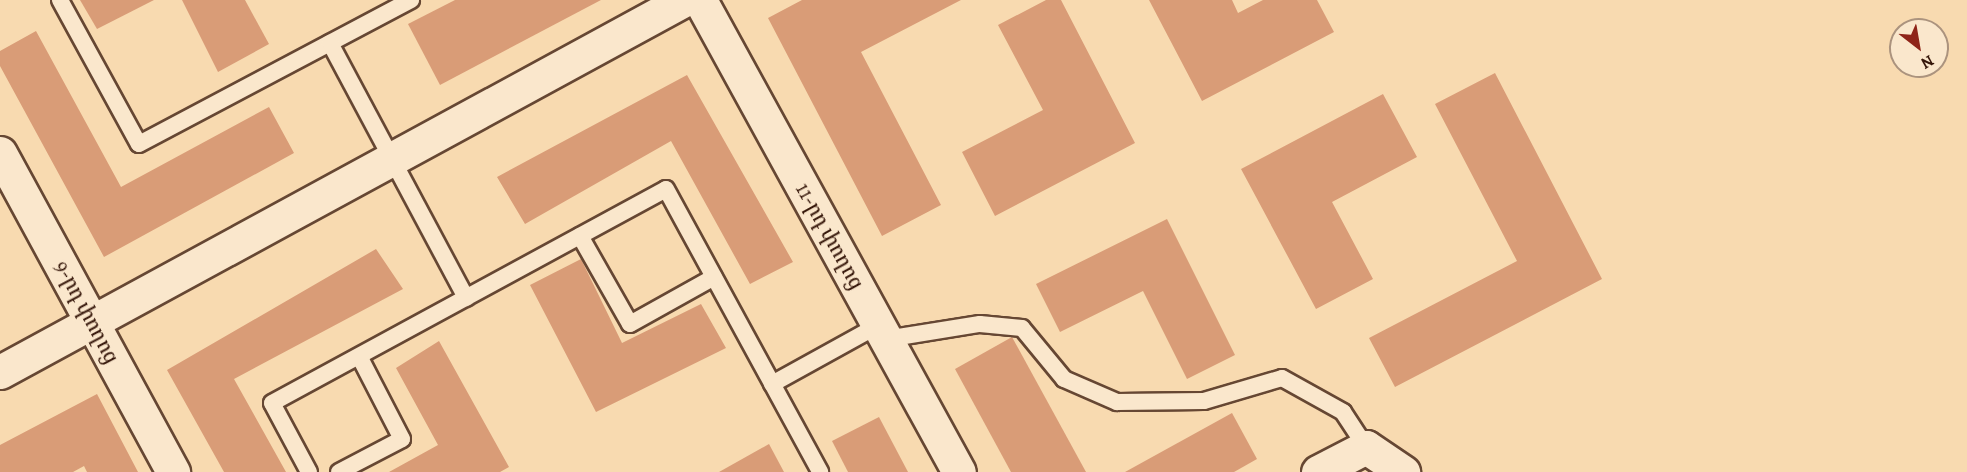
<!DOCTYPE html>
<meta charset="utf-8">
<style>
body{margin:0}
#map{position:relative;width:1967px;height:472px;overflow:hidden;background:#f8dab0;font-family:Alegreya,"Noto Serif Armenian",serif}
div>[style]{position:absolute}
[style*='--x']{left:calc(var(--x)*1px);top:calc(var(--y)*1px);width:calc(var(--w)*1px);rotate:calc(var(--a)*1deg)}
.building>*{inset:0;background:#d99c77}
.roads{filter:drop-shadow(2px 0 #664733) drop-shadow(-2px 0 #664733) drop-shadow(0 2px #664733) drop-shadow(0 -2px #664733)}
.service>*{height:16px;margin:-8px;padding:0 8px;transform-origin:8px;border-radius:8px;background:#fae7cc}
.minor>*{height:33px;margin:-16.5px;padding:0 16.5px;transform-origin:16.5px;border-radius:16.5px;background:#fae7cc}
span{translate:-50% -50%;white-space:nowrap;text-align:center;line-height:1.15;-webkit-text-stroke:4.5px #fae7cc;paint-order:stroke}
.street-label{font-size:21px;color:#351609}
.north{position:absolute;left:1889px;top:18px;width:60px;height:60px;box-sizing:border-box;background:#fae7cc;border:2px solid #ab937e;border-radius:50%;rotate:149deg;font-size:16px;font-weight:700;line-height:24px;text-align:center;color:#351609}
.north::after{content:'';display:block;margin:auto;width:21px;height:27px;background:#8f2418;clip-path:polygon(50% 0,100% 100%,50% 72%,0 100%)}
</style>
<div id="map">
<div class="building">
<i style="clip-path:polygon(80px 0,154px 0,97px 29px)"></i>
<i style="clip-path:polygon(182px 0,245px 0,269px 44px,218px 72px)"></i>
<i style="clip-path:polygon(455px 0,601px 0,440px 85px,408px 24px)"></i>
<i style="clip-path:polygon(802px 0,961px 0,861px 52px,941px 205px,882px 236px,768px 18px)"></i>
<i style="clip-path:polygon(1046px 0,1061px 0,1135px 143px,995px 216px,962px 152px,1043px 110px,998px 25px)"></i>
<i style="clip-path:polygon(1149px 0,1232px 0,1238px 13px,1263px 0,1317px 0,1334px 32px,1202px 101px)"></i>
<i style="clip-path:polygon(36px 31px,121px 187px,269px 107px,294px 153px,104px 257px,0 66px,0 51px)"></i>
<i style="clip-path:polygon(1495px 73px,1602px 279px,1395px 387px,1369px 338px,1517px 261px,1435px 104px)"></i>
<i style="clip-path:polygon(687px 75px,793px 262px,750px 284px,671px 141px,525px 224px,497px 177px)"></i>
<i style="clip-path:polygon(1383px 94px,1417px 157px,1332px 202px,1373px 279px,1316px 309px,1241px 169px)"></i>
<i style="clip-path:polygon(1167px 219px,1235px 355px,1187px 379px,1143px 291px,1060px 332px,1036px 284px)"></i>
<i style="clip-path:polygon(376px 249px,403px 289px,234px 379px,286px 472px,224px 472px,167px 370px)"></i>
<i style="clip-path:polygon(581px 259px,622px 343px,701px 304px,726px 348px,596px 412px,530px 285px)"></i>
<i style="clip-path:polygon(1012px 337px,1086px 472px,1011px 472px,955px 369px)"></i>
<i style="clip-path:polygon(439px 341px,509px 467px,500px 472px,389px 472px,438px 445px,396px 368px)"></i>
<i style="clip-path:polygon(97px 394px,138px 472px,87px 472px,84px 466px,73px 472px,0 472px,0 445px)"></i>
<i style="clip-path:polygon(1232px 413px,1257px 459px,1234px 472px,1125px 472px)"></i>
<i style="clip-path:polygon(879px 417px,908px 472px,848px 472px,832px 441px)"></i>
<i style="clip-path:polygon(769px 444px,784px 472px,719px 472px)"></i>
</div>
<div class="roads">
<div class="service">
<i style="--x:60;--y:0;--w:164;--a:61.3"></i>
<i style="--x:139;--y:144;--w:308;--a:-27.9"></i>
<i style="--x:330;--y:43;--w:289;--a:61.9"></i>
<i style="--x:580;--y:236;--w:101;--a:60.4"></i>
<i style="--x:630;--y:324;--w:96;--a:-29.2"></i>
<i style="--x:886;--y:339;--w:95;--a:-9.1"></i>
<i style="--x:980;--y:324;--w:42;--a:5.4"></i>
<i style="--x:1022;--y:328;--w:66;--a:50.5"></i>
<i style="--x:1064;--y:379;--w:58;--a:23.5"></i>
<i style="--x:1117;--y:402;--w:87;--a:-0.7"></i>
<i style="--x:1204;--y:401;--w:81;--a:-16.4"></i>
<i style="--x:1282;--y:378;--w:70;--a:29.1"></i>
<i style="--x:1343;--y:412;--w:42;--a:56.7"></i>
<i style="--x:772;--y:384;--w:122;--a:-28.9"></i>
<i style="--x:309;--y:472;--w:78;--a:-118.2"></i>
<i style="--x:272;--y:403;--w:448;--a:-28.5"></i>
<i style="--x:666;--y:189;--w:322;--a:61.4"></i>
<i style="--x:339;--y:472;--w:71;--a:-27.6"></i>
<i style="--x:402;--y:439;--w:93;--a:-117.4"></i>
</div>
<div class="minor">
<i style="--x:700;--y:0;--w:538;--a:61.25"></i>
<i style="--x:0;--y:153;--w:363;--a:61.5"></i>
<i style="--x:0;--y:372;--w:779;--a:-28.54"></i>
<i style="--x:1318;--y:472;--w:54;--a:-27.5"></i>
<i style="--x:1366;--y:447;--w:45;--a:34"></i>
</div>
</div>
<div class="street-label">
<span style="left:830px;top:236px;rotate:61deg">11-րդ փողոց</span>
<span style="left:87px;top:312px;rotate:62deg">9-րդ փողոց</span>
</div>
<div class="north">N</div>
</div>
